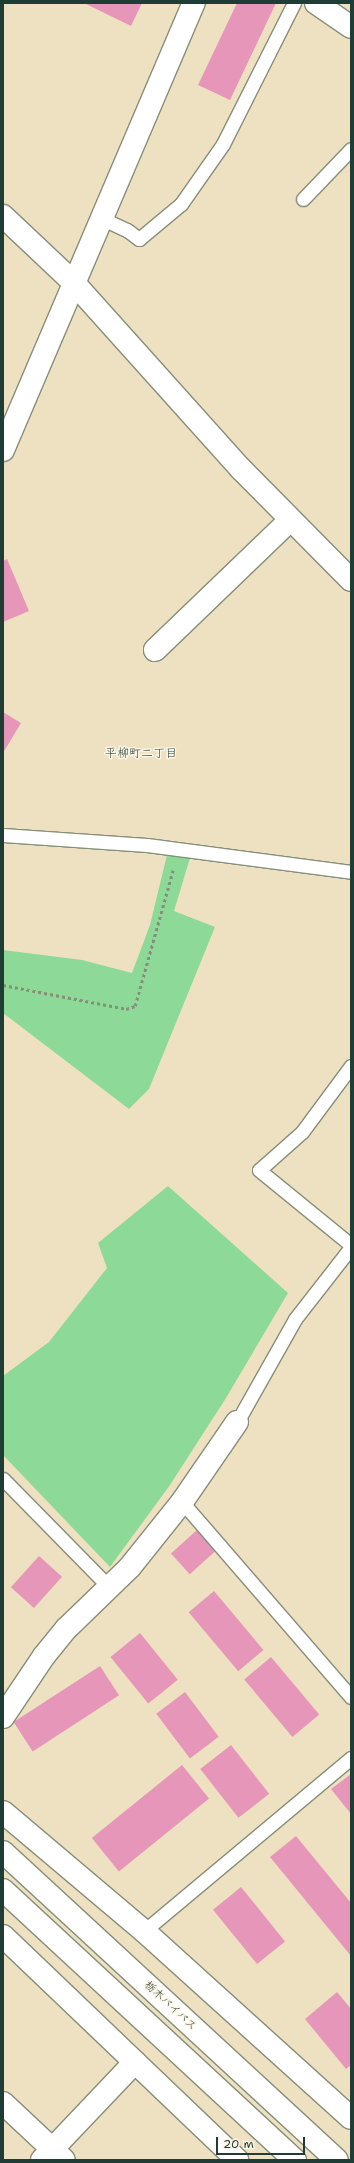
<!DOCTYPE html>
<meta charset="utf-8">
<style>
body{margin:0}
#map{position:relative;width:354px;height:2163px;overflow:hidden;background:#eee1c1;font-family:"Shantell Sans","Klee One",sans-serif}
div>[style]{position:absolute}
[style*='--x']{left:calc(var(--x)*1px);top:calc(var(--y)*1px);width:calc(var(--w)*1px);rotate:calc(var(--a)*1deg)}
.green>*{inset:0;background:#8dd997}
.building>*{inset:0;background:#e696b9;transform-origin:0 0}
.path>*{height:2.5px;margin-top:-1.25px;transform-origin:0;background:repeating-linear-gradient(90deg,#868f7a 0 3px,transparent 0 6px)}
.roads{filter:drop-shadow(1px 0 #868f7a) drop-shadow(-1px 0 #868f7a) drop-shadow(0 1px #868f7a) drop-shadow(0 -1px #868f7a)}
.lane>*{height:13px;margin:-6.5px;padding:0 6.5px;transform-origin:6.5px;border-radius:6.5px;background:#fff}
.street>*{height:22px;margin:-11px;padding:0 11px;transform-origin:11px;border-radius:11px;background:#fff}
.secondary>*{height:22px;margin:-11px;padding:0 11px;transform-origin:11px;border-radius:11px;background:#fff}
span{translate:-50% -50%;white-space:nowrap;text-align:center;line-height:1.15;-webkit-text-stroke:3px #fcf5e5;paint-order:stroke}
.street-label{font-size:11px;color:#1f3d34}
.neighbourhood-label{font-size:12px;color:#1f3d34}
.frame{position:absolute;inset:0;border:4px solid #1f3d34;pointer-events:none}
.scale{position:absolute;left:216px;top:2137px;width:89px;height:18px;box-sizing:border-box;border:2px solid #1f3d34;border-top:0;padding-left:5px;font-size:12px;line-height:14px;white-space:nowrap;color:#1f3d34;-webkit-text-stroke:3px #fcf5e5;paint-order:stroke}
</style>
<div id="map">
<div class="green">
<i style="clip-path:polygon(167px 855px,190px 858px,174px 911px,215px 927px,149px 1089px,129px 1109px,3px 1013px,3px 950px,82px 960px,132px 973px,150px 925px)"></i>
<i style="clip-path:polygon(168px 1186px,288px 1293px,226px 1398px,170px 1485px,110px 1567px,3px 1455px,3px 1376px,49px 1342px,107px 1268px,98px 1243px)"></i>
</div>
<div class="building">
<i style="clip-path:polygon(84px 3px,142px 3px,131px 26px)"></i>
<i style="clip-path:polygon(237px 3px,276px 3px,230px 100px,198px 85px)"></i>
<i style="clip-path:polygon(7px 559px,29px 611px,3px 622px,3px 561px)"></i>
<i style="clip-path:polygon(3px 712px,21px 723px,3px 753px)"></i>
<i style="left:197px;top:1530px;width:28px;height:35px;rotate:48deg"></i>
<i style="left:39px;top:1556px;width:31px;height:42px;rotate:42deg"></i>
<i style="left:214px;top:1591px;width:77px;height:33px;rotate:50deg"></i>
<i style="left:140px;top:1633px;width:60px;height:38px;rotate:51deg"></i>
<i style="left:271px;top:1657px;width:75px;height:35px;rotate:50deg"></i>
<i style="left:100px;top:1666px;width:35px;height:103px;rotate:57deg"></i>
<i style="left:185px;top:1692px;width:56px;height:36px;rotate:53deg"></i>
<i style="left:231px;top:1745px;width:62px;height:39px;rotate:52deg"></i>
<i style="left:182px;top:1765px;width:43px;height:116px;rotate:51deg"></i>
<i style="clip-path:polygon(351px 1774px,351px 1814px,331px 1789px)"></i>
<i style="clip-path:polygon(296px 1836px,351px 1903px,351px 1956px,270px 1857px)"></i>
<i style="left:241px;top:1887px;width:70px;height:36px;rotate:51deg"></i>
<i style="clip-path:polygon(337px 1992px,351px 2009px,351px 2065px,346px 2069px,305px 2019px)"></i>
</div>
<div class="path">
<i style="--x:3;--y:985;--w:125;--a:11"></i>
<i style="--x:126;--y:1009;--w:9;--a:-18"></i>
<i style="--x:135;--y:1006;--w:141;--a:-74.4"></i>
</div>
<div class="roads">
<div class="lane">
<i style="--x:303;--y:199;--w:69;--a:-46.2"></i>
<i style="--x:103;--y:219;--w:26;--a:25"></i>
<i style="--x:127;--y:230;--w:15;--a:37"></i>
<i style="--x:139;--y:239;--w:55;--a:-39.8"></i>
<i style="--x:181;--y:204;--w:73;--a:-55"></i>
<i style="--x:223;--y:144;--w:158;--a:-63.3"></i>
<i style="--x:3;--y:835;--w:144;--a:4"></i>
<i style="--x:147;--y:845;--w:206;--a:7.5"></i>
<i style="--x:351;--y:1066;--w:82;--a:126.6"></i>
<i style="--x:302;--y:1132;--w:57;--a:138.5"></i>
<i style="--x:259;--y:1170;--w:119;--a:39.2"></i>
<i style="--x:237;--y:1422;--w:118;--a:-60.6"></i>
<i style="--x:295;--y:1319;--w:91;--a:-52.1"></i>
<i style="--x:3;--y:1479;--w:151;--a:45.5"></i>
<i style="--x:182;--y:1502;--w:258;--a:49.1"></i>
<i style="--x:144;--y:1931;--w:270;--a:-39.9"></i>
</div>
<div class="street">
<i style="--x:316;--y:3;--w:42;--a:34.4"></i>
<i style="--x:3;--y:216;--w:98;--a:43.3"></i>
<i style="--x:74;--y:283;--w:250;--a:48.1"></i>
<i style="--x:241;--y:469;--w:156;--a:45.3"></i>
<i style="--x:155;--y:650;--w:187;--a:-43.9"></i>
<i style="--x:3;--y:1717;--w:73;--a:-56.1"></i>
<i style="--x:44;--y:1656;--w:35;--a:-51"></i>
<i style="--x:66;--y:1629;--w:89;--a:-44.1"></i>
<i style="--x:130;--y:1567;--w:83;--a:-51.3"></i>
<i style="--x:182;--y:1502;--w:97;--a:-55.5"></i>
<i style="--x:3;--y:1812;--w:185;--a:40.2"></i>
<i style="--x:144;--y:1931;--w:279;--a:42.1"></i>
<i style="--x:3;--y:1936;--w:324;--a:43.7"></i>
<i style="--x:3;--y:2103;--w:83;--a:43.1"></i>
<i style="--x:42;--y:2160;--w:135;--a:-46.5"></i>
</div>
<div class="secondary">
<i style="--x:3;--y:450;--w:486;--a:-66.9"></i>
<i style="--x:3;--y:1852;--w:454;--a:42.7"></i>
<i style="--x:3;--y:1890;--w:398;--a:42.8"></i>
</div>
</div>
<div class="street-label">
<span style="left:170px;top:2006px;rotate:43deg">栃木バイパス</span>
</div>
<div class="neighbourhood-label">
<span style="left:141px;top:754px">平柳町二丁目</span>
</div>
<div class="frame"></div>
<div class="scale">20 m</div>
</div>
